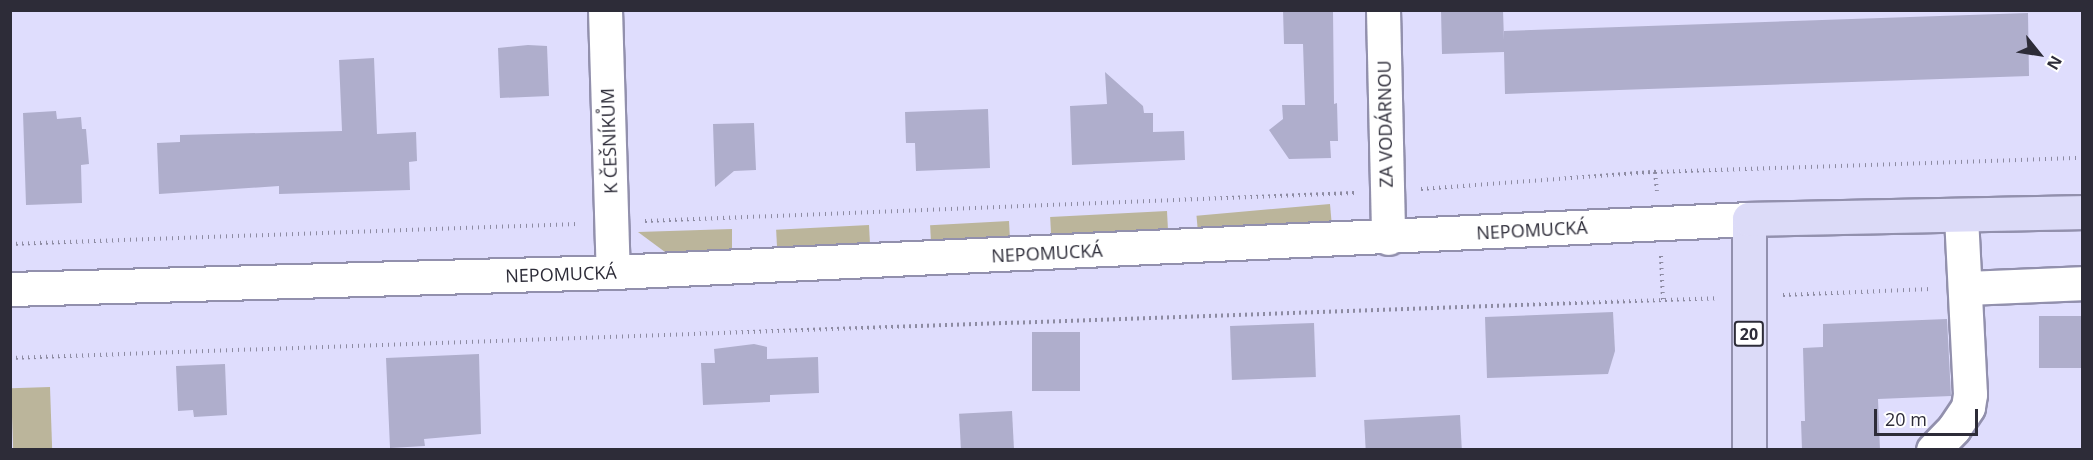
<!DOCTYPE html>
<meta charset="utf-8">
<style>
body{margin:0}
#map{position:relative;width:2093px;height:460px;overflow:hidden;background:#dfddfd;font-family:"Open Sans",sans-serif}
div>[style]{position:absolute}
[style*='--x']{left:calc(var(--x)*1px);top:calc(var(--y)*1px);width:calc(var(--w)*1px);rotate:calc(var(--a)*1deg)}
.green>*{inset:0;background:#bbb59b;transform-origin:0 0}
.building>*{inset:0;background:#afaecc;transform-origin:0 0}
.path>*{height:4px;margin-top:-2px;transform-origin:0;background:repeating-linear-gradient(90deg,#8d8ba2 0 1.5px,transparent 0 6px)}
.roads{filter:drop-shadow(2px 0 #9290ad) drop-shadow(-2px 0 #9290ad) drop-shadow(0 2px #9290ad) drop-shadow(0 -2px #9290ad)}
.minor>*{height:33px;margin:-16.5px;padding:0 16.5px;transform-origin:16.5px;border-radius:16.5px;background:#fff}
.major>*{height:33px;margin:-16.5px;padding:0 16.5px;transform-origin:16.5px;border-radius:16.5px;background:#dcdbf8}
span{translate:-50% -50%;white-space:nowrap;text-align:center;line-height:1.15;-webkit-text-stroke:4.5px #fff;paint-order:stroke}
.shield-label span{padding:2px 4px;background:#fff;border:2px solid;border-radius:4px;-webkit-text-stroke-width:0}
.shield-label{font-size:16px;color:#2d2c38;font-weight:700}
.street-label{font-size:18px;color:#2d2c38}
.frame{position:absolute;inset:0;border:12px solid #2d2c38;pointer-events:none}
.north{position:absolute;left:2009px;top:24px;width:60px;height:60px;-webkit-text-stroke:4px #fff;paint-order:stroke;rotate:120deg;font-size:16px;font-weight:700;line-height:24px;text-align:center;color:#2d2c38}
.north::after{content:'';display:block;margin:auto;width:21px;height:27px;background:#2d2c38;clip-path:polygon(50% 0,100% 100%,50% 72%,0 100%)}
.scale{position:absolute;left:1874px;top:409px;width:104px;height:27px;box-sizing:border-box;border:3px solid #2d2c38;border-top:0;padding-left:8px;font-size:18px;line-height:21px;white-space:nowrap;color:#2d2c38;-webkit-text-stroke:4px #fff;paint-order:stroke}
</style>
<div id="map">
<div class="green">
<i style="left:1330px;top:204px;width:22px;height:134px;rotate:85deg"></i>
<i style="left:1167px;top:211px;width:22px;height:117px;rotate:87deg"></i>
<i style="left:1009px;top:221px;width:22px;height:79px;rotate:87deg"></i>
<i style="left:869px;top:225px;width:22px;height:93px;rotate:87deg"></i>
<i style="clip-path:polygon(732px 229px,732px 251px,665px 252px,638px 232px)"></i>
<i style="left:50px;top:387px;width:62px;height:39px;rotate:88deg"></i>
</div>
<div class="building">
<i style="clip-path:polygon(1283px 10px,1333px 10px,1334px 104px,1337px 103px,1338px 141px,1330px 141px,1331px 158px,1289px 159px,1269px 130px,1283px 119px,1282px 105px,1305px 105px,1303px 44px,1284px 44px)"></i>
<i style="clip-path:polygon(1441px 10px,1503px 10px,1504px 40px,1504px 31px,2028px 13px,2029px 76px,1505px 94px,1504px 52px,1442px 54px)"></i>
<i style="clip-path:polygon(528px 45px,547px 46px,549px 96px,500px 98px,498px 48px)"></i>
<i style="clip-path:polygon(374px 58px,377px 134px,416px 132px,417px 161px,409px 162px,410px 190px,279px 194px,279px 186px,159px 194px,157px 143px,180px 142px,180px 135px,342px 131px,339px 60px)"></i>
<i style="clip-path:polygon(1105px 72px,1143px 106px,1144px 113px,1153px 113px,1153px 132px,1184px 131px,1185px 160px,1072px 165px,1070px 106px,1107px 104px)"></i>
<i style="clip-path:polygon(988px 109px,990px 168px,916px 171px,915px 143px,906px 143px,905px 112px)"></i>
<i style="clip-path:polygon(56px 111px,57px 119px,81px 117px,82px 129px,86px 129px,89px 164px,81px 165px,82px 203px,26px 205px,23px 113px)"></i>
<i style="clip-path:polygon(754px 123px,756px 170px,734px 171px,715px 187px,713px 124px)"></i>
<i style="clip-path:polygon(1613px 312px,1615px 351px,1608px 374px,1487px 378px,1485px 317px)"></i>
<i style="left:2082px;top:316px;width:52px;height:43px;rotate:90deg"></i>
<i style="clip-path:polygon(1947px 319px,1951px 396px,1878px 399px,1880px 450px,1802px 450px,1801px 421px,1805px 421px,1803px 348px,1823px 347px,1823px 324px)"></i>
<i style="left:1314px;top:323px;width:54px;height:84px;rotate:88deg"></i>
<i style="left:1080px;top:332px;width:59px;height:48px;rotate:90deg"></i>
<i style="clip-path:polygon(754px 344px,767px 347px,767px 359px,818px 357px,819px 393px,770px 395px,770px 402px,703px 405px,701px 363px,715px 363px,714px 349px)"></i>
<i style="clip-path:polygon(479px 354px,481px 434px,424px 439px,425px 446px,390px 448px,386px 358px)"></i>
<i style="clip-path:polygon(225px 364px,227px 415px,194px 417px,193px 410px,178px 411px,176px 366px)"></i>
<i style="left:1012px;top:411px;width:39px;height:53px;rotate:87deg"></i>
<i style="left:1460px;top:415px;width:35px;height:96px;rotate:87deg"></i>
</div>
<div class="path">
<i style="--x:1655;--y:172;--w:19;--a:84"></i>
<i style="--x:1421;--y:189;--w:235;--a:-4.2"></i>
<i style="--x:1655;--y:172;--w:427;--a:-1.9"></i>
<i style="--x:645;--y:221;--w:710;--a:-2.26"></i>
<i style="--x:10;--y:244;--w:567;--a:-2.02"></i>
<i style="--x:1661;--y:256;--w:44;--a:87.4"></i>
<i style="--x:1783;--y:295;--w:148;--a:-2.3"></i>
<i style="--x:10;--y:358;--w:1707;--a:-2.01"></i>
</div>
<div class="roads">
<div class="minor">
<i style="--x:605;--y:10;--w:262;--a:88.3"></i>
<i style="--x:1383;--y:10;--w:228;--a:88.7"></i>
<i style="--x:1965;--y:288;--w:117;--a:-2.4"></i>
<i style="--x:10;--y:289;--w:603;--a:-1.61"></i>
<i style="--x:613;--y:272;--w:1137;--a:-2.67"></i>
<i style="--x:1933;--y:450;--w:30;--a:-46"></i>
<i style="--x:1954;--y:428;--w:25;--a:-56"></i>
<i style="--x:1968;--y:407;--w:13;--a:-81"></i>
<i style="--x:1970;--y:394;--w:179;--a:-92.9"></i>
</div>
<div class="major">
<i style="--x:1749;--y:450;--w:231;--a:-90"></i>
<i style="--x:1749;--y:219;--w:333;--a:-1.2"></i>
</div>
</div>
<div class="shield-label">
<span style="left:1749px;top:334px">20</span>
</div>
<div class="street-label">
<span style="left:1385px;top:124px;rotate:-91deg">ZA VODÁRNOU</span>
<span style="left:609px;top:141px;rotate:-92deg">K ČEŠNÍKŮM</span>
<span style="left:1532px;top:230px;rotate:-3deg">NEPOMUCKÁ</span>
<span style="left:1047px;top:253px;rotate:-3deg">NEPOMUCKÁ</span>
<span style="left:561px;top:274px;rotate:-2deg">NEPOMUCKÁ</span>
</div>
<div class="frame"></div>
<div class="north">N</div>
<div class="scale">20 m</div>
</div>
